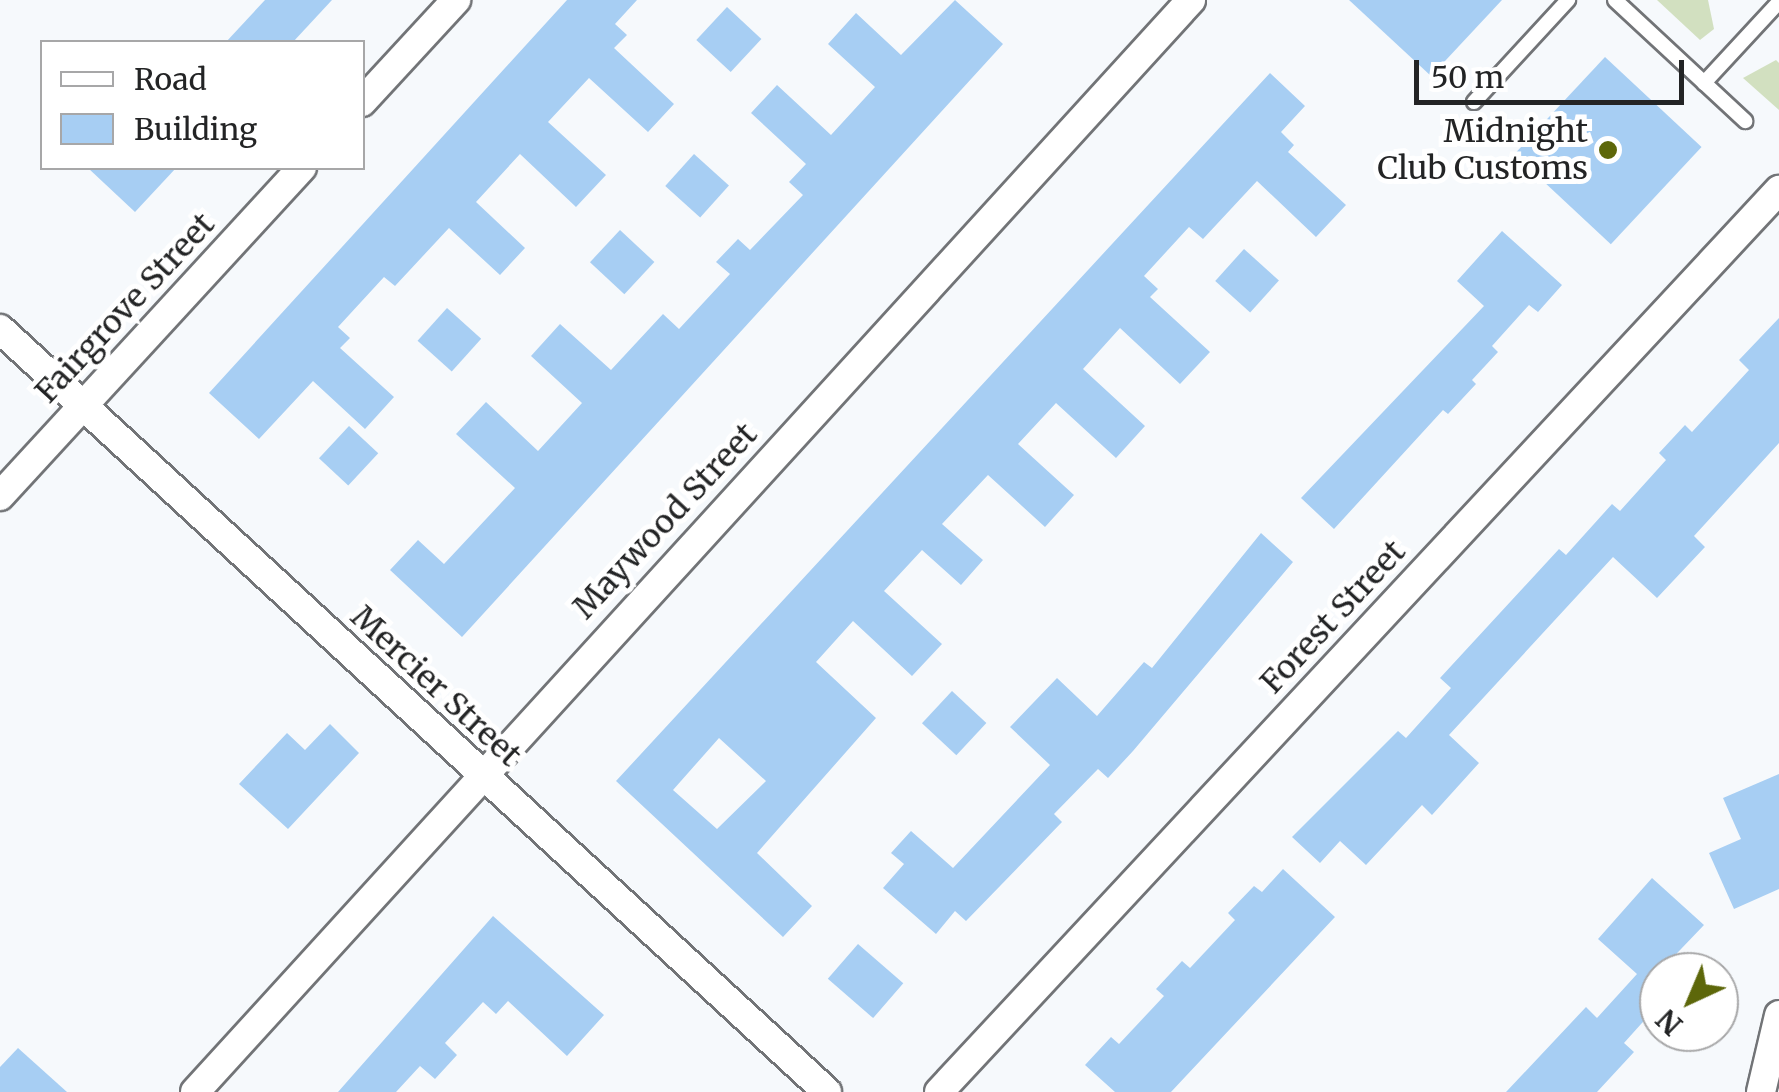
<!DOCTYPE html>
<style>
body{margin:0}
#map{position:relative;width:1779px;height:1092px;overflow:hidden;background:#f6f9fc;font-family:Merriweather,serif}
div>[style]{position:absolute}
[style*='--x']{left:calc(var(--x)*1px);top:calc(var(--y)*1px);width:calc(var(--w)*1px);rotate:calc(var(--a)*1deg)}
.green>*{inset:0;background:#d2e0c0}
.building>*{inset:0;background:#a7cef3;transform-origin:0 0}
.roads{filter:drop-shadow(2px 0 #727477) drop-shadow(-2px 0 #727477) drop-shadow(0 2px #727477) drop-shadow(0 -2px #727477)}
.lane>*{height:14px;margin:-7px;padding:0 7px;transform-origin:7px;border-radius:7px;background:#fff}
.street>*{height:28px;margin:-14px;padding:0 14px;transform-origin:14px;border-radius:14px;background:#fff}
.dots>*{width:28px;height:28px;translate:-50% -50%;box-sizing:border-box;border:5px solid #fff;border-radius:50%}
span{translate:-50% -50%;white-space:nowrap;text-align:center;line-height:1.15;-webkit-text-stroke:10px #fff;paint-order:stroke}
.poi-label{font-size:32px;color:#232425}
.right{translate:-100% -50%;text-align:right}
.street-label{font-size:32px;color:#232425}
.legend{position:absolute;left:40px;top:40px;width:325px;height:130px;box-sizing:border-box;background:#fff;border:2px solid #a7a7a8;margin:0;padding:12px 18px;list-style:none;font-size:30px;color:#232425}
.legend li{display:flex;align-items:center;gap:20px;height:50px}
.legend b{width:50px;border:2px solid #a7a7a8}
.north{position:absolute;left:1639px;top:952px;width:100px;height:100px;box-sizing:border-box;background:#fff;border:2px solid #a7a7a8;border-radius:50%;rotate:224deg;font-size:28px;font-weight:700;line-height:40px;text-align:center;color:#232425}
.north::after{content:'';display:block;margin:auto;width:35px;height:45px;background:#5d670a;clip-path:polygon(50% 0,100% 100%,50% 72%,0 100%)}
.scale{position:absolute;left:1414px;top:60px;width:270px;height:45px;box-sizing:border-box;border:5px solid #232425;border-top:0;padding-left:12px;font-size:30px;line-height:35px;white-space:nowrap;color:#232425;-webkit-text-stroke:8px #fff;paint-order:stroke}
</style>
<div id="map">
<div class="green">
<i style="clip-path:polygon(1657px 0,1708px 0,1714px 29px,1700px 40px)"></i>
<i style="clip-path:polygon(1776px 60px,1779px 63px,1779px 110px,1743px 78px)"></i>
</div>
<div class="building">
<i style="clip-path:polygon(265px 0,332px 0,293px 42px,226px 42px)"></i>
<i style="clip-path:polygon(567px 0,637px 0,615px 24px,627px 35px,614px 48px,674px 104px,648px 132px,589px 78px,548px 122px,606px 175px,576px 207px,520px 154px,476px 202px,525px 248px,500px 275px,449px 228px,395px 286px,384px 277px,338px 327px,350px 338px,340px 348px,394px 397px,365px 429px,313px 381px,259px 439px,209px 393px)"></i>
<i style="clip-path:polygon(955px 0,1003px 44px,462px 637px,390px 570px,418px 540px,444px 564px,515px 488px,456px 434px,486px 402px,538px 451px,582px 403px,531px 356px,560px 324px,611px 370px,663px 314px,679px 329px,730px 274px,716px 262px,738px 239px,750px 250px,803px 195px,789px 182px,806px 164px,751px 113px,777px 85px,831px 135px,875px 87px,828px 44px,856px 13px,901px 55px)"></i>
<i style="clip-path:polygon(1349px 0,1502px 0,1431px 76px)"></i>
<i style="left:727px;top:7px;width:47px;height:45px;rotate:43deg"></i>
<i style="left:1605px;top:57px;width:132px;height:133px;rotate:43deg"></i>
<i style="clip-path:polygon(evenodd,1270px 73px,1305px 106px,1281px 132px,1294px 145px,1288px 152px,1346px 205px,1316px 237px,1257px 181px,1203px 239px,1189px 227px,1144px 276px,1158px 289px,1150px 297px,1210px 352px,1180px 384px,1120px 328px,1083px 369px,1145px 426px,1116px 458px,1056px 403px,1018px 444px,1074px 495px,1045px 527px,988px 475px,942px 524px,983px 560px,961px 585px,922px 550px,884px 591px,942px 644px,912px 676px,853px 621px,816px 662px,876px 718px,757px 853px,812px 906px,783px 937px,616px 781px,1270px 73px,719px 738px,766px 781px,717px 829px,673px 790px,719px 738px)"></i>
<i style="left:694px;top:154px;width:47px;height:43px;rotate:42deg"></i>
<i style="clip-path:polygon(88px 168px,176px 168px,135px 212px)"></i>
<i style="left:620px;top:230px;width:47px;height:44px;rotate:43deg"></i>
<i style="clip-path:polygon(1502px 231px,1562px 285px,1538px 312px,1529px 305px,1492px 346px,1498px 352px,1472px 380px,1476px 384px,1448px 414px,1443px 410px,1334px 529px,1301px 498px,1484px 306px,1457px 281px)"></i>
<i style="left:1244px;top:249px;width:47px;height:43px;rotate:42deg"></i>
<i style="left:447px;top:308px;width:46px;height:44px;rotate:42deg"></i>
<i style="clip-path:polygon(1779px 318px,1779px 443px,1694px 536px,1705px 547px,1657px 598px,1613px 557px,1449px 735px,1479px 763px,1432px 815px,1422px 805px,1366px 865px,1340px 841px,1320px 863px,1292px 837px,1398px 731px,1406px 738px,1451px 688px,1440px 678px,1559px 549px,1566px 555px,1612px 504px,1620px 511px,1666px 460px,1659px 453px,1685px 425px,1692px 432px,1749px 370px,1739px 360px)"></i>
<i style="left:349px;top:426px;width:40px;height:44px;rotate:43deg"></i>
<i style="clip-path:polygon(1261px 533px,1293px 562px,1133px 751px,1108px 778px,1098px 769px,1054px 814px,1062px 822px,966px 921px,955px 911px,936px 934px,883px 888px,904px 864px,891px 853px,911px 831px,953px 868px,1050px 765px,1010px 727px,1057px 678px,1097px 716px,1144px 662px,1152px 668px)"></i>
<i style="left:952px;top:691px;width:47px;height:44px;rotate:43deg"></i>
<i style="clip-path:polygon(330px 724px,359px 753px,288px 829px,239px 784px,287px 733px,305px 750px)"></i>
<i style="clip-path:polygon(1779px 774px,1779px 889px,1734px 909px,1709px 853px,1741px 839px,1723px 798px)"></i>
<i style="clip-path:polygon(1283px 869px,1335px 917px,1171px 1092px,1115px 1092px,1085px 1065px,1111px 1037px,1119px 1044px,1164px 996px,1156px 989px,1182px 961px,1190px 968px,1235px 920px,1228px 913px,1254px 886px,1262px 892px)"></i>
<i style="clip-path:polygon(1652px 878px,1704px 925px,1659px 972px,1659px 1004px,1624px 1043px,1634px 1052px,1597px 1092px,1506px 1092px,1586px 1007px,1597px 1018px,1637px 974px,1598px 939px)"></i>
<i style="clip-path:polygon(493px 916px,604px 1015px,567px 1056px,508px 1001px,496px 1014px,483px 1002px,445px 1043px,457px 1055px,435px 1079px,420px 1066px,396px 1092px,338px 1092px)"></i>
<i style="left:858px;top:944px;width:60px;height:46px;rotate:41deg"></i>
<i style="clip-path:polygon(18px 1048px,67px 1092px,0 1092px,0 1067px)"></i>
</div>
<div class="roads">
<div class="lane">
<i style="--x:1615;--y:0;--w:178;--a:42.9"></i>
<i style="--x:1704;--y:83;--w:110;--a:-47.2"></i>
<i style="--x:1474;--y:102;--w:139;--a:-47.3"></i>
</div>
<div class="street">
<i style="--x:362;--y:102;--w:139;--a:-47.3"></i>
<i style="--x:0;--y:329;--w:1125;--a:42.69"></i>
<i style="--x:0;--y:496;--w:446;--a:-47.4"></i>
<i style="--x:195;--y:1092;--w:1478;--a:-47.63"></i>
<i style="--x:939;--y:1092;--w:1233;--a:-47.04"></i>
<i style="--x:1761;--y:1092;--w:79;--a:-76.8"></i>
</div>
</div>
<div class="dots">
<i style="left:1608px;top:150px;background:#5d670a"></i>
</div>
<div class="poi-label">
<span class="right" style="left:1588px;top:150px">Midnight<br>Club Customs</span>
</div>
<div class="street-label">
<span style="left:125px;top:308px;rotate:-47deg">Fairgrove Street</span>
<span style="left:665px;top:521px;rotate:-47deg">Maywood Street</span>
<span style="left:1333px;top:617px;rotate:-47deg">Forest Street</span>
<span style="left:436px;top:686px;rotate:43deg">Mercier Street</span>
</div>
<ul class="legend">
<li><b style="height:12px;background:#fff"></b>Road</li>
<li><b style="height:28px;background:#a7cef3"></b>Building</li>
</ul>
<div class="north">N</div>
<div class="scale">50 m</div>
</div>
